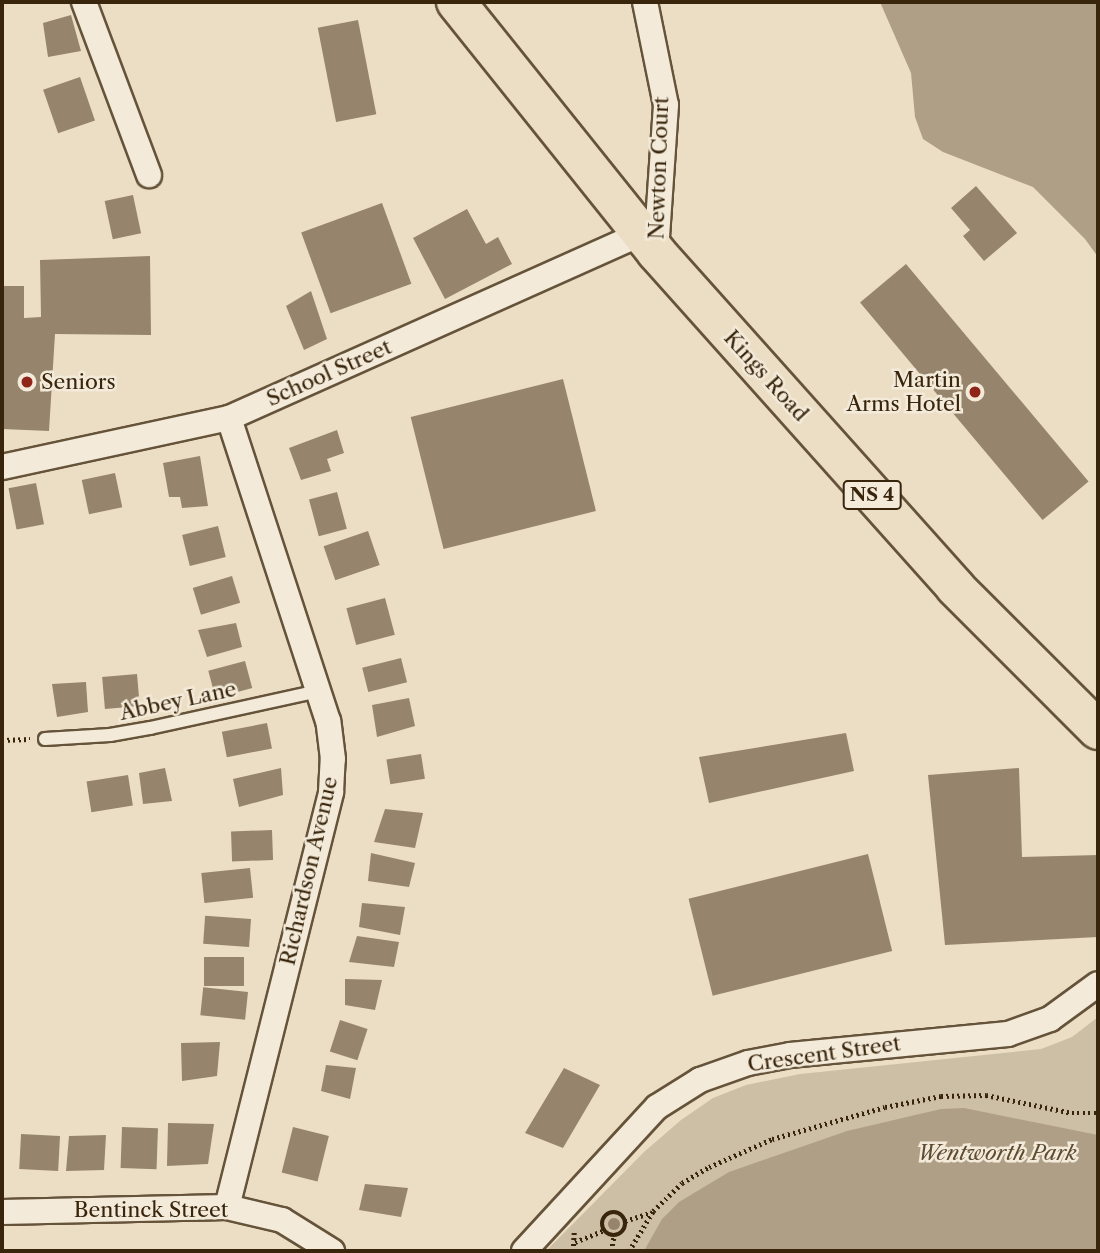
<!DOCTYPE html>
<style>
body{margin:0}
#map{position:relative;width:1100px;height:1253px;overflow:hidden;background:#ecdec5;font-family:"Libre Caslon Text",serif}
div>[style]{position:absolute}
[style*='--x']{left:calc(var(--x)*1px);top:calc(var(--y)*1px);width:calc(var(--w)*1px);rotate:calc(var(--a)*1deg)}
.green>*{inset:0;background:#cdbfa6}
.water>*{inset:0;background:#af9f86}
.building>*{inset:0;background:#96856c;transform-origin:0 0}
.round{border-radius:50%}
.path>*{height:4.5px;margin-top:-2.25px;transform-origin:0;background:repeating-linear-gradient(90deg,#38250c 0 2px,transparent 0 5.5px)}
.path>.ring{margin:-2.25px;padding:0;box-sizing:content-box;background:none;border:4.5px solid #38250c;border-radius:50%}
.roads{filter:drop-shadow(2px 0 #65533a) drop-shadow(-2px 0 #65533a) drop-shadow(0 2px #65533a) drop-shadow(0 -2px #65533a)}
.service>*{height:12px;margin:-6px;padding:0 6px;transform-origin:6px;border-radius:6px;background:#f3ead9}
.minor>*{height:24px;margin:-12px;padding:0 12px;transform-origin:12px;border-radius:12px;background:#f3ead9}
.primary>*{height:38px;margin:-19px;padding:0 19px;transform-origin:19px;border-radius:19px;background:#ecdec5}
.dots>*{width:19px;height:19px;translate:-50% -50%;box-sizing:border-box;border:4px solid #f3ead9;border-radius:50%}
span{translate:-50% -50%;white-space:nowrap;text-align:center;line-height:1.15;-webkit-text-stroke:5px #f3ead9;paint-order:stroke}
.shield-label span{padding:2px 5px;background:#f3ead9;border:2px solid;border-radius:5px;-webkit-text-stroke-width:0}
.shield-label{font-size:19px;color:#38250c;font-weight:700}
.street-label{font-size:21px;color:#38250c}
.poi-label{font-size:21px;color:#38250c}
.right{translate:-100% -50%;text-align:right}
.left{translate:0 -50%;text-align:left}
.park-label{font-size:21px;color:#5d4c32;font-style:italic}
.frame{position:absolute;inset:0;border:4px solid #38250c;pointer-events:none}
</style>
<div id="map">
<div class="green">
<i style="clip-path:polygon(1098px 1017px,1098px 1251px,546px 1251px,644px 1152px,681px 1120px,713px 1098px,746px 1085px,800px 1074px,1041px 1049px,1072px 1037px)"></i>
</div>
<div class="water">
<i style="clip-path:polygon(880px 2px,1098px 2px,1098px 257px,1085px 239px,1033px 187px,943px 152px,923px 139px,915px 117px,911px 73px)"></i>
<i style="clip-path:polygon(964px 1108px,1098px 1135px,1098px 1251px,644px 1251px,662px 1219px,679px 1202px,729px 1172px,847px 1131px,941px 1109px)"></i>
</div>
<div class="building">
<i style="clip-path:polygon(71px 15px,81px 51px,48px 57px,43px 23px)"></i>
<i style="left:358px;top:20px;width:96px;height:41px;rotate:79deg"></i>
<i style="left:80px;top:77px;width:46px;height:39px;rotate:71deg"></i>
<i style="clip-path:polygon(976px 186px,1017px 233px,984px 261px,963px 236px,970px 230px,951px 208px)"></i>
<i style="left:133px;top:195px;width:39px;height:29px;rotate:78deg"></i>
<i style="left:382px;top:203px;width:86px;height:86px;rotate:70deg"></i>
<i style="clip-path:polygon(467px 209px,486px 244px,498px 237px,512px 264px,445px 299px,413px 238px)"></i>
<i style="clip-path:polygon(150px 256px,151px 335px,55px 334px,49px 431px,2px 429px,2px 286px,24px 286px,24px 318px,41px 317px,40px 260px)"></i>
<i style="left:906px;top:264px;width:284px;height:60px;rotate:50deg"></i>
<i style="clip-path:polygon(311px 291px,327px 339px,304px 350px,286px 306px)"></i>
<i style="left:563px;top:379px;width:136px;height:157px;rotate:76deg"></i>
<i style="clip-path:polygon(337px 430px,344px 453px,327px 459px,331px 471px,301px 480px,289px 448px)"></i>
<i style="clip-path:polygon(200px 456px,208px 506px,182px 508px,180px 497px,169px 497px,163px 463px)"></i>
<i style="left:115px;top:473px;width:35px;height:34px;rotate:78deg"></i>
<i style="left:36px;top:483px;width:42px;height:28px;rotate:79deg"></i>
<i style="left:337px;top:492px;width:38px;height:29px;rotate:75deg"></i>
<i style="left:218px;top:526px;width:32px;height:37px;rotate:76deg"></i>
<i style="left:368px;top:531px;width:36px;height:47px;rotate:71deg"></i>
<i style="left:232px;top:576px;width:28px;height:41px;rotate:73deg"></i>
<i style="left:385px;top:598px;width:38px;height:40px;rotate:75deg"></i>
<i style="clip-path:polygon(236px 623px,242px 647px,207px 657px,198px 630px)"></i>
<i style="left:401px;top:658px;width:25px;height:40px;rotate:76deg"></i>
<i style="left:245px;top:661px;width:28px;height:38px;rotate:75deg"></i>
<i style="left:137px;top:674px;width:32px;height:35px;rotate:85deg"></i>
<i style="clip-path:polygon(86px 682px,88px 712px,57px 717px,52px 684px)"></i>
<i style="clip-path:polygon(409px 698px,415px 726px,377px 737px,372px 705px)"></i>
<i style="left:267px;top:723px;width:26px;height:46px;rotate:79deg"></i>
<i style="clip-path:polygon(846px 733px,854px 771px,709px 803px,699px 757px)"></i>
<i style="left:421px;top:754px;width:25px;height:35px;rotate:81deg"></i>
<i style="clip-path:polygon(165px 768px,172px 801px,143px 804px,139px 773px)"></i>
<i style="clip-path:polygon(281px 768px,283px 795px,239px 807px,233px 779px)"></i>
<i style="clip-path:polygon(1019px 768px,1022px 857px,1098px 855px,1098px 937px,945px 945px,928px 775px)"></i>
<i style="left:128px;top:775px;width:31px;height:42px;rotate:81deg"></i>
<i style="clip-path:polygon(385px 809px,423px 813px,415px 848px,374px 842px)"></i>
<i style="left:272px;top:830px;width:30px;height:41px;rotate:88deg"></i>
<i style="clip-path:polygon(371px 853px,415px 863px,409px 887px,368px 881px)"></i>
<i style="left:868px;top:854px;width:100px;height:185px;rotate:76deg"></i>
<i style="left:250px;top:868px;width:30px;height:49px;rotate:84deg"></i>
<i style="clip-path:polygon(362px 903px,405px 907px,400px 935px,359px 927px)"></i>
<i style="left:251px;top:919px;width:28px;height:46px;rotate:94deg"></i>
<i style="clip-path:polygon(357px 936px,399px 942px,394px 967px,349px 962px)"></i>
<i style="left:204px;top:957px;width:40px;height:29px"></i>
<i style="clip-path:polygon(345px 979px,382px 980px,375px 1010px,345px 1005px)"></i>
<i style="left:248px;top:992px;width:28px;height:45px;rotate:96deg"></i>
<i style="left:340px;top:1020px;width:29px;height:33px;rotate:18deg"></i>
<i style="clip-path:polygon(220px 1042px,217px 1076px,182px 1081px,181px 1043px)"></i>
<i style="clip-path:polygon(326px 1065px,356px 1068px,350px 1099px,321px 1091px)"></i>
<i style="clip-path:polygon(564px 1068px,600px 1085px,563px 1148px,525px 1133px)"></i>
<i style="clip-path:polygon(168px 1123px,214px 1124px,208px 1164px,167px 1166px)"></i>
<i style="left:122px;top:1127px;width:36px;height:41px;rotate:2deg"></i>
<i style="left:293px;top:1127px;width:37px;height:47px;rotate:14deg"></i>
<i style="clip-path:polygon(106px 1135px,104px 1170px,66px 1171px,69px 1136px)"></i>
<i style="left:60px;top:1136px;width:35px;height:39px;rotate:93deg"></i>
<i style="clip-path:polygon(365px 1184px,408px 1188px,401px 1217px,359px 1210px)"></i>
<i class="round" style="left:608px;top:1218px;width:12px;height:12px"></i>
</div>
<div class="path">
<i style="--x:2;--y:740;--w:28;--a:-2"></i>
<i class="ring" style="left:602px;top:1212px;width:19.5px;height:19.5px"></i>
<i style="--x:625;--y:1221;--w:28;--a:-18"></i>
<i style="--x:575;--y:1242;--w:31;--a:-22"></i>
<i style="--x:573;--y:1251;--w:19;--a:-87"></i>
<i style="--x:611;--y:1251;--w:15;--a:-79"></i>
<i style="--x:629;--y:1251;--w:47;--a:-59"></i>
<i style="--x:653;--y:1211;--w:40;--a:-44"></i>
<i style="--x:682;--y:1183;--w:31;--a:-31"></i>
<i style="--x:709;--y:1167;--w:69;--a:-24"></i>
<i style="--x:772;--y:1139;--w:117;--a:-15.8"></i>
<i style="--x:885;--y:1107;--w:57;--a:-11.1"></i>
<i style="--x:941;--y:1096;--w:45;--a:-1.3"></i>
<i style="--x:986;--y:1095;--w:88;--a:11.8"></i>
<i style="--x:1072;--y:1113;--w:26;--a:0"></i>
</div>
<div class="roads">
<div class="service">
<i style="--x:45;--y:739;--w:65;--a:-3.5"></i>
<i style="--x:110;--y:735;--w:41;--a:-9.9"></i>
<i style="--x:150;--y:728;--w:172;--a:-12.4"></i>
</div>
<div class="minor">
<i style="--x:84;--y:2;--w:185;--a:69.4"></i>
<i style="--x:645;--y:2;--w:105;--a:78.5"></i>
<i style="--x:666;--y:105;--w:147;--a:93.9"></i>
<i style="--x:2;--y:467;--w:232;--a:-12.2"></i>
<i style="--x:229;--y:418;--w:450;--a:-24.1"></i>
<i style="--x:227;--y:1207;--w:428;--a:-75.9"></i>
<i style="--x:331;--y:792;--w:33;--a:-87"></i>
<i style="--x:333;--y:759;--w:38;--a:-97"></i>
<i style="--x:328;--y:721;--w:319;--a:-108.1"></i>
<i style="--x:2;--y:1212;--w:225;--a:-1.3"></i>
<i style="--x:227;--y:1207;--w:57;--a:13.3"></i>
<i style="--x:282;--y:1220;--w:59;--a:31.8"></i>
<i style="--x:524;--y:1251;--w:196;--a:-47.3"></i>
<i style="--x:657;--y:1107;--w:51;--a:-32.1"></i>
<i style="--x:700;--y:1080;--w:51;--a:-19.5"></i>
<i style="--x:748;--y:1063;--w:43;--a:-10.8"></i>
<i style="--x:790;--y:1055;--w:219;--a:-5.5"></i>
<i style="--x:1008;--y:1034;--w:45;--a:-19.7"></i>
<i style="--x:1050;--y:1019;--w:59;--a:-36.1"></i>
</div>
<div class="primary">
<i style="--x:456;--y:2;--w:320;--a:51.3"></i>
<i style="--x:656;--y:252;--w:449;--a:48.2"></i>
<i style="--x:955;--y:587;--w:202;--a:45"></i>
</div>
</div>
<div class="dots">
<i style="left:27px;top:382px;background:#8f2418"></i>
<i style="left:975px;top:392px;background:#8f2418"></i>
</div>
<div class="shield-label">
<span style="left:872px;top:495px">NS 4</span>
</div>
<div class="street-label">
<span style="left:659px;top:168px;rotate:-88deg">Newton Court</span>
<span style="left:329px;top:373px;rotate:-24deg">School Street</span>
<span style="left:766px;top:376px;rotate:48deg">Kings Road</span>
<span style="left:178px;top:701px;rotate:-12deg">Abbey Lane</span>
<span style="left:309px;top:871px;rotate:-77deg">Richardson Avenue</span>
<span style="left:824px;top:1054px;rotate:-8deg">Crescent Street</span>
<span style="left:151px;top:1210px">Bentinck Street</span>
</div>
<div class="poi-label">
<span class="right" style="left:961px;top:392px">Martin<br>Arms Hotel</span>
<span class="left" style="left:41px;top:382px">Seniors</span>
</div>
<div class="park-label">
<span style="left:997px;top:1153px">Wentworth Park</span>
</div>
<div class="frame"></div>
</div>
